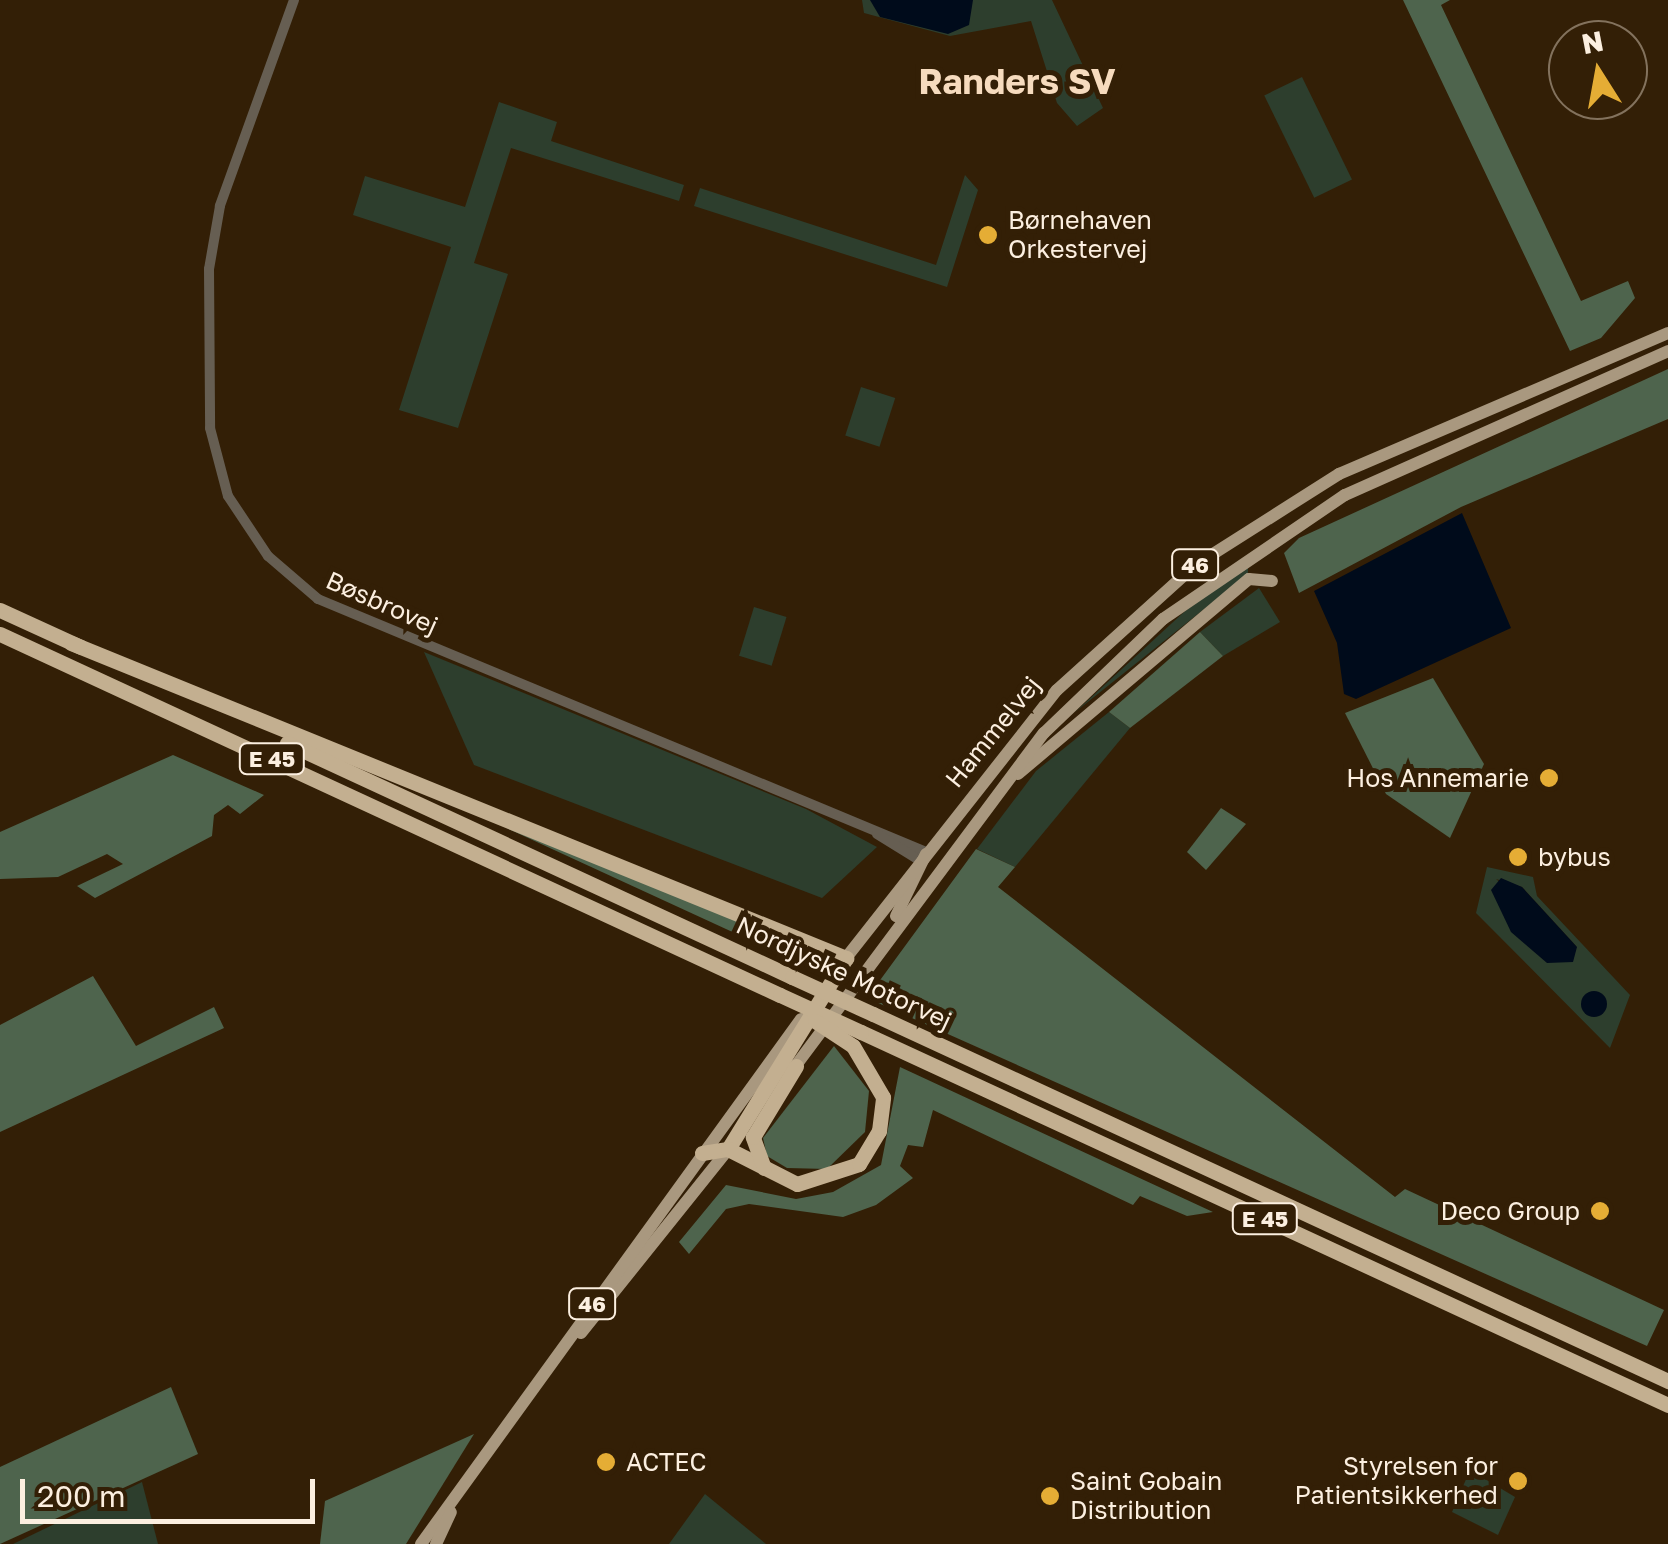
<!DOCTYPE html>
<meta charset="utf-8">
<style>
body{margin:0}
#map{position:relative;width:1668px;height:1544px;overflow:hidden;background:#331f06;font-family:"Golos Text",sans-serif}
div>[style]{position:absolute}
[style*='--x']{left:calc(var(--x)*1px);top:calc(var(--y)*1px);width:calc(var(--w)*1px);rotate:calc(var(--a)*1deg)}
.green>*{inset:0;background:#2d3e2d;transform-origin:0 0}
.forest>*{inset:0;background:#4e644d}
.water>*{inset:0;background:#000b1b}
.round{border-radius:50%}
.minor>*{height:10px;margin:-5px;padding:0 5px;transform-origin:5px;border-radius:5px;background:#665e52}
.major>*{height:12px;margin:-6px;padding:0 6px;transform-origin:6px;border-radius:6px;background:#a9987f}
.highway>*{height:15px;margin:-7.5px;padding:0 7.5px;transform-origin:7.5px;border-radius:7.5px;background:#c3af90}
.highway-bridge>*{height:15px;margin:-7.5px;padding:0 7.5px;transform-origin:7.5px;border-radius:7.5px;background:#c3af90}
.dots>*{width:28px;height:28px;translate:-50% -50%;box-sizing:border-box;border:5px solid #331f06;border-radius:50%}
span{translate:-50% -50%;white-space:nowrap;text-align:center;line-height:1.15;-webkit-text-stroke:10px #331f06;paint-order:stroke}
.shield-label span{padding:2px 8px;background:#331f06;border:2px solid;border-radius:8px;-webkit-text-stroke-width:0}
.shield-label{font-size:22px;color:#fcefe0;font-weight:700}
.poi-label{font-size:25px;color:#fcefe0}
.left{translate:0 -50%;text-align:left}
.right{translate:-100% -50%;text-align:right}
.street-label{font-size:25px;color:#fcefe0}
.district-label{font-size:35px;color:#f6dbbe;font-weight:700}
.north{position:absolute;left:1548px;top:20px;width:100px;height:100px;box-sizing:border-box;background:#331f06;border:2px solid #83725d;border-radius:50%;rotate:349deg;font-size:28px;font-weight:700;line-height:40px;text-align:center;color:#fcefe0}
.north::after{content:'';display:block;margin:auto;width:35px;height:45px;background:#e5ad35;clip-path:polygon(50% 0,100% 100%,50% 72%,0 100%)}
.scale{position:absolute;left:20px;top:1479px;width:295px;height:45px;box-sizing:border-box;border:5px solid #fcefe0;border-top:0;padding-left:12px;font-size:30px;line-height:35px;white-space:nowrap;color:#fcefe0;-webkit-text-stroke:8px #331f06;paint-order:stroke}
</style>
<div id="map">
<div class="green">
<i style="clip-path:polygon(862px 0,1052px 0,1103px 108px,1077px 126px,1057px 103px,1031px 21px,950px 36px,864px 13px)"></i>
<i style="left:1302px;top:77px;width:114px;height:42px;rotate:64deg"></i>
<i style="clip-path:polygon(499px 102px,557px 122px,551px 141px,684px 185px,679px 201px,511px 148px,474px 263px,508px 274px,458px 428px,399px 410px,451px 247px,353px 215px,365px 176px,465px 207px)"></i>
<i style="clip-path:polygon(965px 175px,978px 190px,947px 287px,694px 206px,700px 188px,936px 265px)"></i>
<i style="left:861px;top:387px;width:36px;height:51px;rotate:18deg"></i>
<i style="clip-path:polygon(1248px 565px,1248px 574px,1074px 713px,1184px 612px)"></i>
<i style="clip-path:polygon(1259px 588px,1280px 622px,1223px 656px,1200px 632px)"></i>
<i style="left:754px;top:607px;width:34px;height:51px;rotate:17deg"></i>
<i style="clip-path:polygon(424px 652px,806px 809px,877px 847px,822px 898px,474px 765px)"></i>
<i style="clip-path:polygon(1109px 712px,1130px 728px,1015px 867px,977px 849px,1036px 771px)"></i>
<i style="clip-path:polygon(evenodd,1487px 867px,1533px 877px,1537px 896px,1630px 995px,1610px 1048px,1476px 913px,1487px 867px,1496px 879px,1522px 887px,1577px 947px,1496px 879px)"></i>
<i style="clip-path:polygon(1470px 1470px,1515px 1497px,1498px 1535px,1452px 1512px)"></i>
<i style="clip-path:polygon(142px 1482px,158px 1544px,13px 1544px)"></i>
<i style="clip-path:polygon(705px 1494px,766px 1544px,669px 1544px)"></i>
</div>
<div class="forest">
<i style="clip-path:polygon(1403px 0,1450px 0,1441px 5px,1581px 301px,1628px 281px,1635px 298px,1601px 338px,1570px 351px)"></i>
<i style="clip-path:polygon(1668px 369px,1668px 419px,1461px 507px,1299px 593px,1284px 553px,1299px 538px)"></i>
<i style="clip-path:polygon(1200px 632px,1223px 656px,1130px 728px,1109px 712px)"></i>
<i style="clip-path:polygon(1433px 678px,1484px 764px,1450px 838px,1386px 794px,1345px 713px)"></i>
<i style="clip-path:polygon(173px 755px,264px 795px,240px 814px,228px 805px,214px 815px,212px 836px,95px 898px,77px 886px,123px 864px,107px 854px,58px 877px,0 879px,0 832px)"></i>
<i style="clip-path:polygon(1221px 808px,1246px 824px,1206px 870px,1187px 852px)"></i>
<i style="clip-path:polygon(500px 825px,811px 948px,819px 970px,813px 969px)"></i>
<i style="clip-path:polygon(976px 849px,1015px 867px,998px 887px,1395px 1197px,1405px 1189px,1664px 1310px,1647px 1346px,867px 998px)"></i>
<i style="clip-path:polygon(93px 976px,136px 1046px,214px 1007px,224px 1028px,0 1132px,0 1025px)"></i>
<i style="clip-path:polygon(834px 1046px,869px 1091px,865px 1132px,827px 1169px,787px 1168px,767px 1156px,763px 1138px)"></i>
<i style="clip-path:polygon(900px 1067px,1213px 1212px,1187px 1216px,1140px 1196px,1133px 1205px,933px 1110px,923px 1147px,908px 1145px,900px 1166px,913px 1178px,876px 1205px,843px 1217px,749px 1204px,726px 1209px,689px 1254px,679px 1242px,726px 1185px,796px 1199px,833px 1192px,881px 1165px)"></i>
<i style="clip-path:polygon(171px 1387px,198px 1454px,0 1544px,0 1467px)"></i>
<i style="clip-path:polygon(474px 1434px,406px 1544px,320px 1544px,325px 1501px)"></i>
</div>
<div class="water">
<i style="clip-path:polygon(870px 0,973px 0,969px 25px,948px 34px,880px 17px)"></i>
<i style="clip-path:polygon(1462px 513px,1511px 628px,1356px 699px,1344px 694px,1337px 643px,1314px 591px)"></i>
<i style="clip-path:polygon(1501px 878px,1522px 887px,1577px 947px,1573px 962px,1547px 963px,1511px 932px,1491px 890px)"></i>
<i class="round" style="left:1581px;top:991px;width:26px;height:26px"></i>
</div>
<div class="minor">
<i style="--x:294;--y:0;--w:219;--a:109.8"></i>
<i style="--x:220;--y:206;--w:64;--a:99.9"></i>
<i style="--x:209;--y:269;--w:159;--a:89.6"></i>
<i style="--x:210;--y:428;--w:70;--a:75.2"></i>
<i style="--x:228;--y:496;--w:72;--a:56.3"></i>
<i style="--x:268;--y:556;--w:66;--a:40.7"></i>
<i style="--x:318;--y:599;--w:659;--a:22.59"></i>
<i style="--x:877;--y:834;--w:49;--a:31.8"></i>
</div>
<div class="major">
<i style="--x:1018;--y:774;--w:302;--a:-40.2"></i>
<i style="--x:1249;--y:579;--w:23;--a:5"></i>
<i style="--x:896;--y:916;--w:69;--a:-64.2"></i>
<i style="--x:842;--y:963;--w:347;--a:-51.8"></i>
<i style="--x:1057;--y:690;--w:185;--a:-42.1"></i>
<i style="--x:1194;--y:566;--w:172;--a:-32.4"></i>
<i style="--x:1339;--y:474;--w:358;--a:-23.2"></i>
<i style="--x:791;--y:1072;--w:423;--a:-53.3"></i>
<i style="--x:1044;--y:733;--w:165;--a:-43.8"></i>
<i style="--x:1163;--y:619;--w:220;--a:-34.3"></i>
<i style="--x:1345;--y:495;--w:354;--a:-24"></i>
<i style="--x:581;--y:1333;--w:240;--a:-51.3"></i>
<i style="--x:421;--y:1544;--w:648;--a:-54.1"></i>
<i style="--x:436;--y:1544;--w:35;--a:-65"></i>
</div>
<div class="highway">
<i style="--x:0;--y:610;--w:89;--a:24.6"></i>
<i style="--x:0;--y:634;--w:859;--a:24.84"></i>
<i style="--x:71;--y:643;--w:837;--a:22.12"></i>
<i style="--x:846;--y:958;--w:225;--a:121.7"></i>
<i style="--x:287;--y:743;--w:557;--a:24.86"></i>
<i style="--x:873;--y:1014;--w:876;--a:24.78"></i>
<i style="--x:861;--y:1032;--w:889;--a:24.81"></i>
<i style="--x:702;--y:1153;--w:26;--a:-9"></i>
<i style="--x:728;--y:1149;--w:77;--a:26.9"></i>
<i style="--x:797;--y:1184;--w:65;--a:-17.9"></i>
<i style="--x:859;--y:1164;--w:39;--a:-59"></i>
<i style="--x:879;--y:1131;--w:34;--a:-83"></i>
<i style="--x:883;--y:1097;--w:59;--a:-120.5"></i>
<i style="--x:764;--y:1168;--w:33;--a:-110"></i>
<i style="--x:753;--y:1137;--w:83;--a:-58.8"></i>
</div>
<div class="highway-bridge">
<i style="--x:792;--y:977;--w:89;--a:24.6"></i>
<i style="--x:780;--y:995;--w:89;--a:24.6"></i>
<i style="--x:815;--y:1021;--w:45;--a:33.3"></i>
</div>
<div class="dots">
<i style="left:988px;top:235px;background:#e5ad35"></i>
<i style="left:1549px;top:778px;background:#e5ad35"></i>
<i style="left:1518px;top:857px;background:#e5ad35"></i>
<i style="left:1600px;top:1211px;background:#e5ad35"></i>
<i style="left:606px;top:1462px;background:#e5ad35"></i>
<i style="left:1518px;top:1481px;background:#e5ad35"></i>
<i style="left:1050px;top:1496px;background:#e5ad35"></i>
</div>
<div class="shield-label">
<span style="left:1195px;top:565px">46</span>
<span style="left:272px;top:759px">E 45</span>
<span style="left:1265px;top:1219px">E 45</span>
<span style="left:592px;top:1304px">46</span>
</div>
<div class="poi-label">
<span class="left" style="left:1008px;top:235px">Børnehaven<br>Orkestervej</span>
<span class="right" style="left:1529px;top:778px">Hos Annemarie</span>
<span class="left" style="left:1538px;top:857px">bybus</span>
<span class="right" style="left:1580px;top:1211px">Deco Group</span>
<span class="left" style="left:626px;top:1462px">ACTEC</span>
<span class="right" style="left:1498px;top:1481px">Styrelsen for<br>Patientsikkerhed</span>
<span class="left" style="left:1070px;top:1496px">Saint Gobain<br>Distribution</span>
</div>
<div class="street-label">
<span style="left:382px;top:603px;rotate:24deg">Bøsbrovej</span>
<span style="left:993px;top:732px;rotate:-51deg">Hammelvej</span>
<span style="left:844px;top:973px;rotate:25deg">Nordjyske Motorvej</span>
</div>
<div class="district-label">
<span style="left:1017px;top:81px">Randers SV</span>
</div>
<div class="north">N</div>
<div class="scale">200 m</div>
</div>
